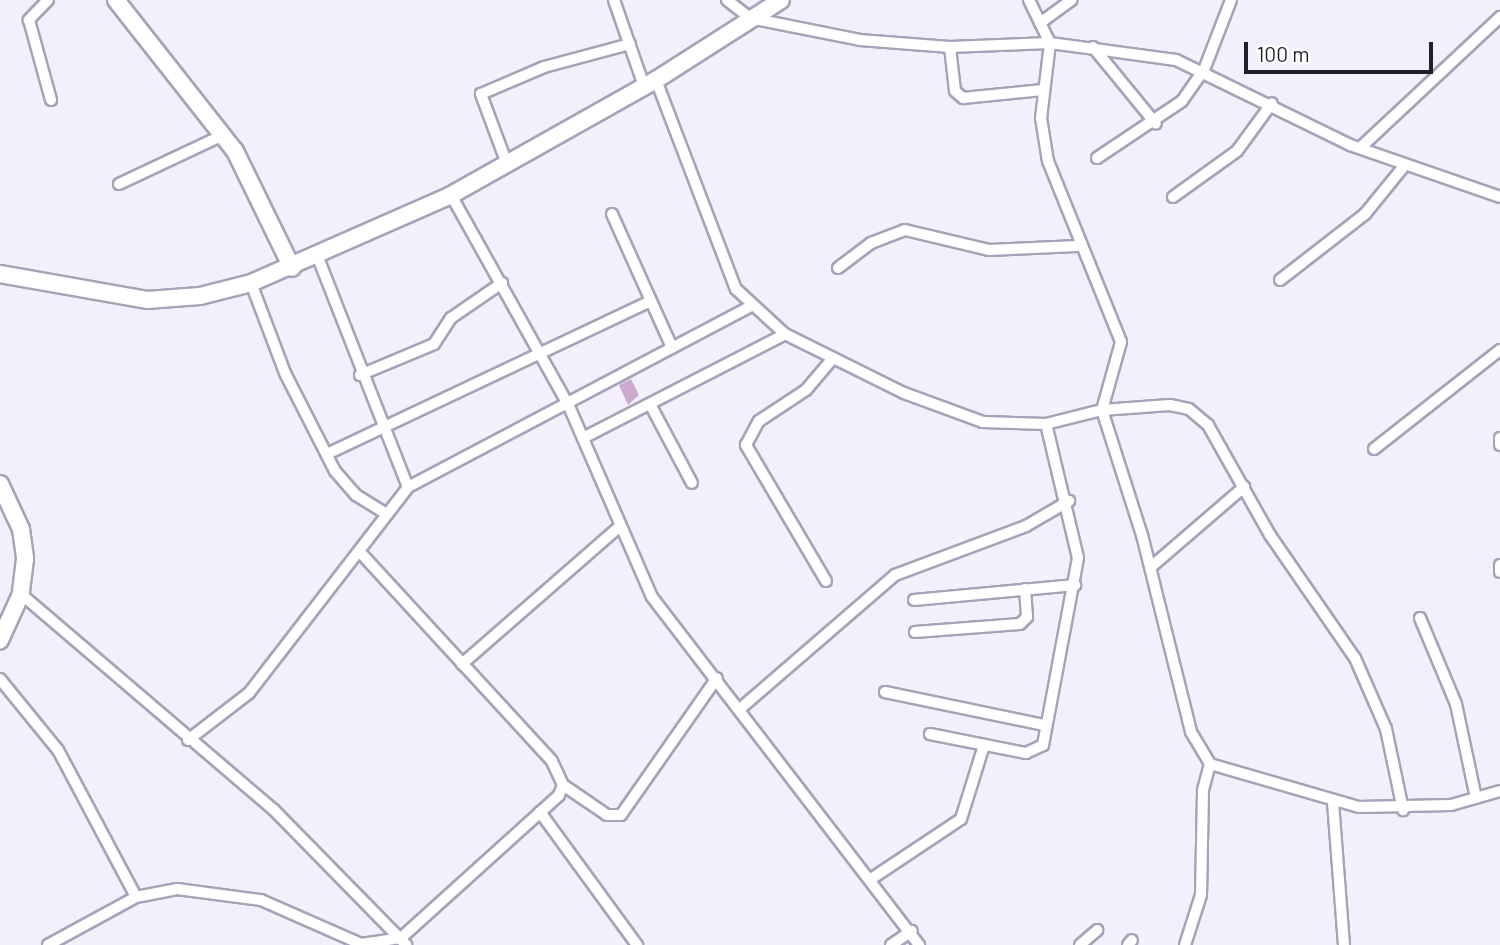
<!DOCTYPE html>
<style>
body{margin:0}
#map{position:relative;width:1500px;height:945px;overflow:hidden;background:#f3effd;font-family:Barlow,sans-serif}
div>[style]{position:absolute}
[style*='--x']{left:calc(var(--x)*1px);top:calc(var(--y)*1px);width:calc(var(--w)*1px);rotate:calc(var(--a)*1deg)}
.building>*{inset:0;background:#ccaacf}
.roads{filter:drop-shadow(2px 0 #a8a2b8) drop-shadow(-2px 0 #a8a2b8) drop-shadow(0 2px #a8a2b8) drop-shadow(0 -2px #a8a2b8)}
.street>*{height:10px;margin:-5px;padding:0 5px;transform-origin:5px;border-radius:5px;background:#fff}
.secondary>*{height:16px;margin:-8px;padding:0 8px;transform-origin:8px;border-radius:8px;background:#fff}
span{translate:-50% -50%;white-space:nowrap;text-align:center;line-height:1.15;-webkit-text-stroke:6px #fff;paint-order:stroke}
.scale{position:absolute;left:1244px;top:42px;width:189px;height:32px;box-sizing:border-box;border:4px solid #221f28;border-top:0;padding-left:9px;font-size:21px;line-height:24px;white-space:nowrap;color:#221f28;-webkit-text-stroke:5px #fff;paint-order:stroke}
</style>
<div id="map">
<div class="building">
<i style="clip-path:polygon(631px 379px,639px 395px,628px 405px,619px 385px)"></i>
</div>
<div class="roads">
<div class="street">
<i style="--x:48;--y:0;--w:28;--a:134"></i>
<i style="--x:29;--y:20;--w:83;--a:74.6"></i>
<i style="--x:614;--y:0;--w:91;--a:70.8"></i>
<i style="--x:727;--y:0;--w:29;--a:38"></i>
<i style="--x:750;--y:18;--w:112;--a:11.3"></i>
<i style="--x:860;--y:40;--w:90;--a:4.4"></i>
<i style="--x:950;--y:47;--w:100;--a:-2.3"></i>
<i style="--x:1050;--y:43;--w:127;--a:7.7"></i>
<i style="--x:1176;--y:60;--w:194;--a:26"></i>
<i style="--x:1350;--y:145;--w:159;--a:19.1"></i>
<i style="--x:1029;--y:0;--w:48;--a:64"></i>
<i style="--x:1050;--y:43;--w:76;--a:96.8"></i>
<i style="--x:1041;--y:118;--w:44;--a:80.8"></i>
<i style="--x:1048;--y:161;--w:195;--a:68"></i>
<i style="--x:1121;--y:342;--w:71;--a:105.6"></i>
<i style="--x:1102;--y:410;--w:68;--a:-4.2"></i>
<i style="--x:1170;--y:405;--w:19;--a:12"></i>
<i style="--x:1189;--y:409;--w:25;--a:40"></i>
<i style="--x:1208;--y:425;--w:126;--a:60.6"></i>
<i style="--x:1270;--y:535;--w:150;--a:55.4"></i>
<i style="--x:1355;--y:658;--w:77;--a:66.4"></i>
<i style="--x:1386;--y:729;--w:83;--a:78.1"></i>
<i style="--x:1040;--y:23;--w:39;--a:-36"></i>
<i style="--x:950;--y:47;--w:44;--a:83.5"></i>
<i style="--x:955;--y:91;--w:11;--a:41"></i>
<i style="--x:963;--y:98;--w:80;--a:-5.7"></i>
<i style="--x:1093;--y:47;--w:99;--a:50.7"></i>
<i style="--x:656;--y:80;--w:224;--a:69.1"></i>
<i style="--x:736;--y:289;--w:67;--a:42.6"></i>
<i style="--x:785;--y:334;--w:133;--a:26.4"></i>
<i style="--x:904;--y:393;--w:84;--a:20.2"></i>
<i style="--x:983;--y:422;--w:63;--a:1.8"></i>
<i style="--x:1046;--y:424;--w:58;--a:-14"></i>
<i style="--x:1102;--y:410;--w:131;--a:72.3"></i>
<i style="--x:1142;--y:535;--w:203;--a:76"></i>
<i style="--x:1191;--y:732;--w:37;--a:59"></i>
<i style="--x:1210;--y:764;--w:155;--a:16.1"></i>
<i style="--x:1359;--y:807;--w:92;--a:-1.2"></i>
<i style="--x:1451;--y:805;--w:51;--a:-15.9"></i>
<i style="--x:1360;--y:148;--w:192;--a:-43.1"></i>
<i style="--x:1097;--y:158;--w:102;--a:-33.8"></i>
<i style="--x:1182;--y:101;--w:38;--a:-55"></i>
<i style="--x:1204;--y:70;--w:75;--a:-68.9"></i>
<i style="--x:507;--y:164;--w:75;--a:-110.4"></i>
<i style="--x:481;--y:94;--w:69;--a:-23.2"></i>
<i style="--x:544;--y:67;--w:89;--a:-15"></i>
<i style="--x:119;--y:184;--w:115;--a:-25.2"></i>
<i style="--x:451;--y:195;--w:240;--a:60.8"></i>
<i style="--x:568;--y:404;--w:210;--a:66.5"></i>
<i style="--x:652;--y:597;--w:439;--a:52.5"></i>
<i style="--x:1173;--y:197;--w:79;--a:-35.7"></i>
<i style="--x:1237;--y:151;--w:59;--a:-53.9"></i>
<i style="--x:612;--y:214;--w:144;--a:65.8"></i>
<i style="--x:317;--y:255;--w:249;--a:68.6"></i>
<i style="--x:838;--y:268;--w:41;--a:-37.1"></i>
<i style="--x:871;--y:243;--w:36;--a:-21"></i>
<i style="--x:905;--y:230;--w:86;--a:13.4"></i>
<i style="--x:989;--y:250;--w:88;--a:-2.6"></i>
<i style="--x:1280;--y:280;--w:108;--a:-37.8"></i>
<i style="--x:1365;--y:214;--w:63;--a:-50.8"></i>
<i style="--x:251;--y:283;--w:96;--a:69.3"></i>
<i style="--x:285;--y:373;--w:110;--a:63"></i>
<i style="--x:335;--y:471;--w:32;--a:49"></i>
<i style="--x:356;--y:495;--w:36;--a:32"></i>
<i style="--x:360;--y:375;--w:80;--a:-22.7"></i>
<i style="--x:434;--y:344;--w:31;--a:-57"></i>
<i style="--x:451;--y:318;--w:62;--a:-34.5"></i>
<i style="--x:651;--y:406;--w:87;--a:62"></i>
<i style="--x:583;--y:438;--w:227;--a:-27.2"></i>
<i style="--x:1500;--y:438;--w:7;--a:90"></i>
<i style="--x:1374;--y:449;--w:160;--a:-38.2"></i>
<i style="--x:327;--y:454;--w:358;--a:-25.3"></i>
<i style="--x:1500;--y:565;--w:7;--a:90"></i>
<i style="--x:1151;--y:567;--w:123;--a:-40.7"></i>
<i style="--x:826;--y:581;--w:158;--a:-120.5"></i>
<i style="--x:746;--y:445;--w:27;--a:-62"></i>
<i style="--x:759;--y:421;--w:56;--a:-33.4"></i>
<i style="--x:806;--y:390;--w:42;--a:-49.8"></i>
<i style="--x:21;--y:594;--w:333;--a:40.5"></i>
<i style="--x:274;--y:810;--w:189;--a:45.6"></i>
<i style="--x:914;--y:600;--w:162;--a:-5.3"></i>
<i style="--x:1420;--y:618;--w:93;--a:67.3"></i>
<i style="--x:1456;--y:704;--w:96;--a:78"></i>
<i style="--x:915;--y:632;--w:105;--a:-4.4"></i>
<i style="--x:1020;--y:624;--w:10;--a:-45"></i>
<i style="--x:1027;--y:617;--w:28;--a:-94"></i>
<i style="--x:462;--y:664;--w:206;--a:-41.1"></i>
<i style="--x:0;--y:679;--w:92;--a:50.8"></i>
<i style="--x:58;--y:750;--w:166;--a:62"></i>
<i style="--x:885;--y:692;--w:163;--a:11.7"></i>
<i style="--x:741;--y:708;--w:203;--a:-40.8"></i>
<i style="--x:895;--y:575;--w:140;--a:-20.5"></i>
<i style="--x:1026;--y:526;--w:50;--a:-30.2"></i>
<i style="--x:930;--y:734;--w:98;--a:11.2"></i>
<i style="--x:1026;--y:753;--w:19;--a:-25"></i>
<i style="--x:1043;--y:745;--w:190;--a:-79.4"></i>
<i style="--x:1078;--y:558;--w:138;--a:-103.4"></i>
<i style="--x:188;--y:740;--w:77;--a:-37.6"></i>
<i style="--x:249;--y:693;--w:260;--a:-52.3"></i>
<i style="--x:408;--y:487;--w:386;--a:-27.8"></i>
<i style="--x:563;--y:785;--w:53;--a:34.3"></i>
<i style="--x:607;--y:815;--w:14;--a:0"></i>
<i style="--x:621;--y:815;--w:167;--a:-55"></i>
<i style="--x:1333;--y:802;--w:143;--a:85.6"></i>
<i style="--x:540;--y:812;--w:165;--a:53.9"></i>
<i style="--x:871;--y:879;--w:108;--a:-33.7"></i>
<i style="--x:961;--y:819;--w:77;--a:-72.7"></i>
<i style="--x:48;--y:945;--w:100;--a:-28.6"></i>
<i style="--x:136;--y:897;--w:42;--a:-11"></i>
<i style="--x:177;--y:889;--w:85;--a:7.5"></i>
<i style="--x:261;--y:900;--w:109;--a:23.7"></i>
<i style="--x:361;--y:944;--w:40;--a:-8.5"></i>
<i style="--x:401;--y:938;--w:213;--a:-42.1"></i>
<i style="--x:559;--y:795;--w:11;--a:-68"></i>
<i style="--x:563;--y:785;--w:26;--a:-115"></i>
<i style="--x:552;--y:761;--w:285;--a:-132.6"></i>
<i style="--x:891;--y:945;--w:25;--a:-34"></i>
<i style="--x:1080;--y:945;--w:23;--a:-41"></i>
<i style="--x:1128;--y:945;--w:6;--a:-51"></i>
<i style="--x:1185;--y:945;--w:52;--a:-72.3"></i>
<i style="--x:1201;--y:895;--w:105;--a:-88.9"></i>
<i style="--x:1203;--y:790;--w:27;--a:-75"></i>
</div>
<div class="secondary">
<i style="--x:116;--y:0;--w:192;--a:51.8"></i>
<i style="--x:235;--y:151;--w:130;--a:64"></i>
<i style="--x:0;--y:274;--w:149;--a:10"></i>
<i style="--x:147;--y:300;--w:53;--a:-4.3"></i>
<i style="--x:200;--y:296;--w:53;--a:-14.3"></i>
<i style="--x:251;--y:283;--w:219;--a:-23.7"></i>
<i style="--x:451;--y:195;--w:235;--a:-29.3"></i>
<i style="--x:656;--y:80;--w:148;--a:-32.6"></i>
<i style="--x:0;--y:484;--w:50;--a:65"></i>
<i style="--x:21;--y:529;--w:30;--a:82"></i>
<i style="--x:25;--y:559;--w:35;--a:97"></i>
<i style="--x:21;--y:594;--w:51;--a:114.5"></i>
</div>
</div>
<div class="scale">100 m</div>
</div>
